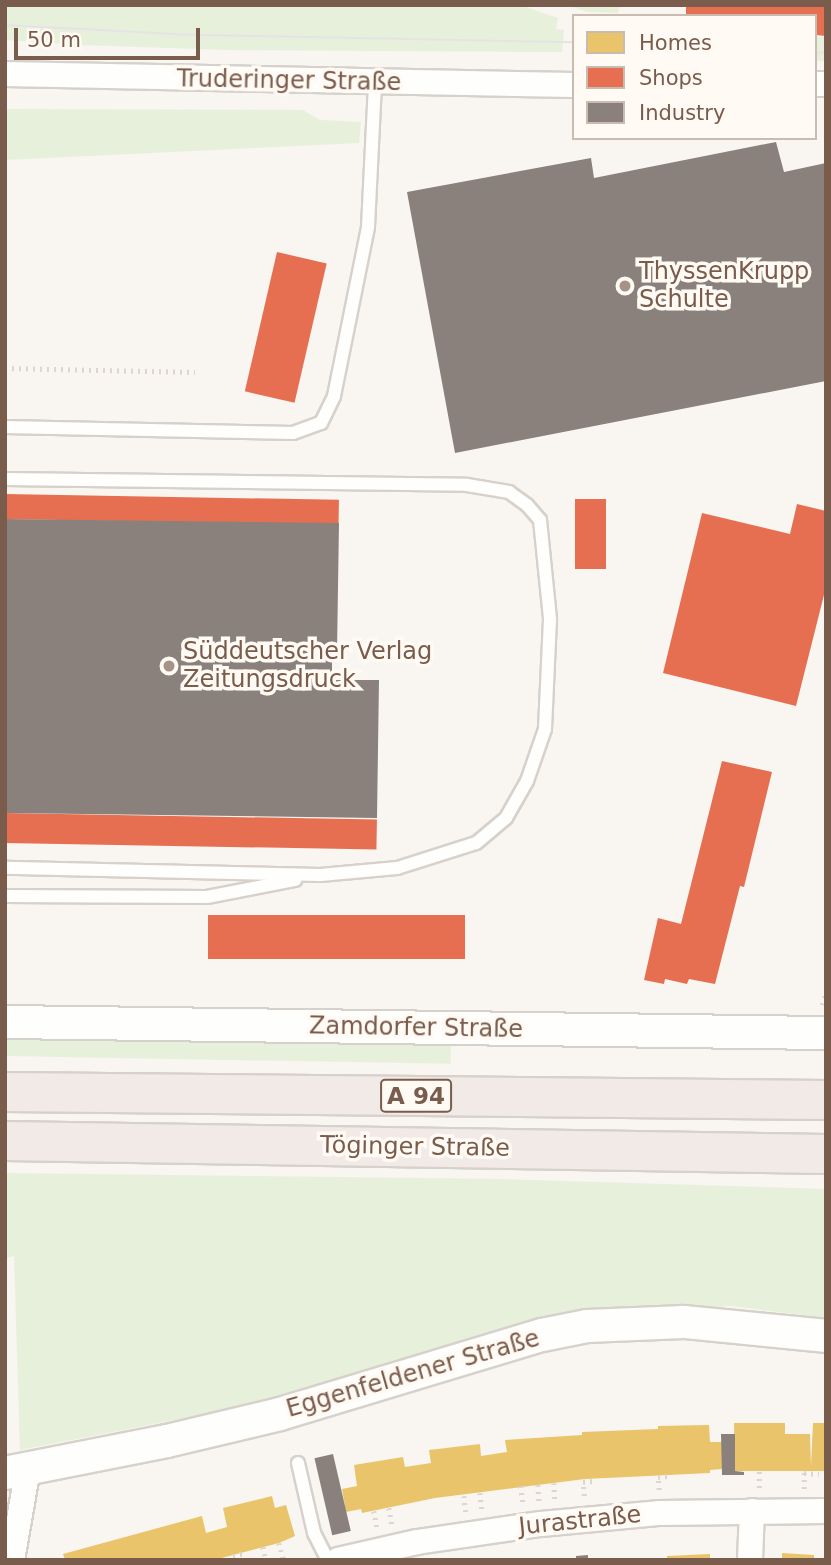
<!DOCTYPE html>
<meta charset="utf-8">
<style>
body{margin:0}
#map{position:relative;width:831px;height:1565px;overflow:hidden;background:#f9f5f0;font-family:"DejaVu Sans",sans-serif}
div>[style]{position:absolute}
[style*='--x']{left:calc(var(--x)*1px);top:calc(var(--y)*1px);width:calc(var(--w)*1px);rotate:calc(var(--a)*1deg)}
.green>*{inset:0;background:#e7f0db;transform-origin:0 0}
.homes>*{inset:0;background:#e9c46a}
.shops>*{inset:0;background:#e76f51;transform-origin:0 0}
.industry>*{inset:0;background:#8a817c;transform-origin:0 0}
.path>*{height:4.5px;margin-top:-2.25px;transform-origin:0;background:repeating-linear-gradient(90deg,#dcd5d0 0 2px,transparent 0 7px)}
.roads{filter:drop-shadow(2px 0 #d7d1cb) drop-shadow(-2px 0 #d7d1cb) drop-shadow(0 2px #d7d1cb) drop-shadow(0 -2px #d7d1cb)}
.service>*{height:12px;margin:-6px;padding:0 6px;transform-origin:6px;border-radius:6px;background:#fefefd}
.minor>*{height:24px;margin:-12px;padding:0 12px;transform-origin:12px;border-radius:12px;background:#fefefd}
.tertiary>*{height:32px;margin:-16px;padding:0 16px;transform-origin:16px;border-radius:16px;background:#fefefd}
.motorway>*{height:38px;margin:-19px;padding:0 19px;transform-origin:19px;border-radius:19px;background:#f2eae7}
.tram>*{height:2px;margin:-1px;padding:0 1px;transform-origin:1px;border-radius:1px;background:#e6e3e7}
.dots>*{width:19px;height:19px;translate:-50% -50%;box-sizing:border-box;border:4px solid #fffaf3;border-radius:50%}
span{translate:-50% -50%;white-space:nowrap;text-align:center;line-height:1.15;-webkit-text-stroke:7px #fffaf3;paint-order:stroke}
.shield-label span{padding:2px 5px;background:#fffaf3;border:2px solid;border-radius:5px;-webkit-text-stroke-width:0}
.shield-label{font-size:23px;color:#7a5c4d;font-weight:700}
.street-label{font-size:24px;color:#7a5c4d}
.poi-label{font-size:24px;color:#7a5c4d}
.left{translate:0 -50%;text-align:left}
.frame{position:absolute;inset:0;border:7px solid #7a5c4d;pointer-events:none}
.legend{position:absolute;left:572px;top:14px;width:245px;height:126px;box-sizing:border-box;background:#fffaf3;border:2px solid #cabbb1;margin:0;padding:9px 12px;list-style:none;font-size:21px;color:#7a5c4d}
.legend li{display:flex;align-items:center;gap:14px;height:35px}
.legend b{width:35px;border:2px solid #cabbb1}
.scale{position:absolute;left:14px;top:28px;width:186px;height:32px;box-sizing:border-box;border:4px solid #7a5c4d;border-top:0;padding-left:9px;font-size:21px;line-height:24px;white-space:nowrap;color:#7a5c4d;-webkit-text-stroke:5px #fffaf3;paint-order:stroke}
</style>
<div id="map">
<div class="green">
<i style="clip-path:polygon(5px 5px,520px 5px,558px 18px,556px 29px,564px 30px,562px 52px,228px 50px,80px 45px,5px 40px)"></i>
<i style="clip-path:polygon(568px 5px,620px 5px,618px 13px,587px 12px)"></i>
<i style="left:815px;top:37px;width:11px;height:24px"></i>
<i style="clip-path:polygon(5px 109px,303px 110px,320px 120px,361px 122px,359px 143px,5px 160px)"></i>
<i style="left:5px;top:1035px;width:446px;height:21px;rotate:1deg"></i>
<i style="clip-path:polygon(5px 1173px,501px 1179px,826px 1189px,826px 1318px,731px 1306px,536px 1320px,288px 1398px,20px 1450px,14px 1256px,5px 1258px)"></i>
</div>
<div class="homes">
<i style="clip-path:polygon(734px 1423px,785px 1423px,785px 1434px,810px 1434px,811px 1466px,813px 1423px,826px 1423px,826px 1471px,735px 1471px)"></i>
<i style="clip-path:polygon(709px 1425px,710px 1442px,722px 1442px,722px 1469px,710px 1470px,710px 1473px,585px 1479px,435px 1498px,362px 1513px,361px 1509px,346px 1512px,342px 1489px,357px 1486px,354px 1465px,403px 1457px,405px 1467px,431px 1463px,429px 1450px,480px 1444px,481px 1456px,507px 1452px,505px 1440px,582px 1435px,582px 1432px,658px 1429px,658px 1426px)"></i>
<i style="clip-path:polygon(272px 1496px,275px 1508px,286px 1505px,295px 1536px,279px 1543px,214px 1560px,65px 1560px,63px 1554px,202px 1516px,206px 1533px,227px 1527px,223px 1508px)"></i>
<i style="clip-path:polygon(782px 1553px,814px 1555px,814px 1560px,782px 1560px)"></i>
<i style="clip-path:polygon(710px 1554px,710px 1560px,667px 1560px,667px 1556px)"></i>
</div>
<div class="shops">
<i style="clip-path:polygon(686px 5px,826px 5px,826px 36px,815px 35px,815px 16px,686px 14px)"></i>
<i style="left:277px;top:252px;width:51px;height:143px;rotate:13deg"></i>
<i style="left:5px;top:494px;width:334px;height:25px;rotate:1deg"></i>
<i style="left:575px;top:499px;width:31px;height:70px"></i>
<i style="clip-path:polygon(797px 504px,826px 511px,826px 587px,796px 706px,663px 673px,702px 513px,790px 534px)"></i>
<i style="clip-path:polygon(722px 761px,772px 772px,744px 887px,740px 886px,715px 984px,689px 979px,687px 984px,665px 979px,664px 984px,644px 980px,658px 918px,681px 924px)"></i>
<i style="left:5px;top:813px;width:372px;height:30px;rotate:1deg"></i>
<i style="left:208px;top:915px;width:257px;height:44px"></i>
</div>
<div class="industry">
<i style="clip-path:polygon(776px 142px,784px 172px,826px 163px,826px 381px,455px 453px,407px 192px,591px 158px,594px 178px)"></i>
<i style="clip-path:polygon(5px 519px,339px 523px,337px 652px,332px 652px,332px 680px,379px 680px,377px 818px,5px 813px)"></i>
<i style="clip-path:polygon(721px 1434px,735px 1434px,735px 1471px,744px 1472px,744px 1475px,722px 1475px)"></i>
<i style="left:333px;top:1454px;width:79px;height:19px;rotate:77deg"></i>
<i style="clip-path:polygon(588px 1555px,588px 1560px,576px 1560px,576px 1556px)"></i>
</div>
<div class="path">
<i style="--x:5;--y:368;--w:190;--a:1.2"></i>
<i style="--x:822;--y:1005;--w:13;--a:-72"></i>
<i style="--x:554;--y:1483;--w:17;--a:87"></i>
<i style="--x:538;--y:1485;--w:16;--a:86"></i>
<i style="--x:521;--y:1486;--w:17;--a:83"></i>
<i style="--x:759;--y:1488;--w:17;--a:-90"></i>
<i style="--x:804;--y:1489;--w:16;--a:-90"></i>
<i style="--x:804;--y:1473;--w:15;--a:4"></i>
<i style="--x:659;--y:1490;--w:13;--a:-94"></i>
<i style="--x:658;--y:1477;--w:10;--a:-6"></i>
<i style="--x:480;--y:1493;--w:17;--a:83"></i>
<i style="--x:464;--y:1496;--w:16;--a:83"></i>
<i style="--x:584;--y:1496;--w:14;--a:-94"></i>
<i style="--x:583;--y:1482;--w:10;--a:-6"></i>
<i style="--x:389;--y:1508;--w:17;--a:80"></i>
<i style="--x:374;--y:1511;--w:17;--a:80"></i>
<i style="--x:279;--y:1543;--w:18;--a:74"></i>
<i style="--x:263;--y:1547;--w:13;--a:77"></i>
<i style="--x:234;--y:1560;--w:4;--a:-104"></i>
<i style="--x:233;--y:1556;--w:11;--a:-15"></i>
</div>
<div class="roads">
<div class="service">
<i style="--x:5;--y:427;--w:288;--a:1.2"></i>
<i style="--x:293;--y:433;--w:30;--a:-20"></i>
<i style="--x:321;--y:423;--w:30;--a:-64"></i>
<i style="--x:334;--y:396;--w:172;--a:-78.6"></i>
<i style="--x:368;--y:227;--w:145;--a:-87.2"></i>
<i style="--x:5;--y:479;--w:462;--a:0.7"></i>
<i style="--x:467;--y:485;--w:43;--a:9.5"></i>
<i style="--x:509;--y:492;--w:22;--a:36"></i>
<i style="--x:527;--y:505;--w:20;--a:49"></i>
<i style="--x:540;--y:520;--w:100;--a:84.2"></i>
<i style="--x:550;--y:619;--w:110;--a:92.6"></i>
<i style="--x:545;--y:729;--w:55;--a:109.1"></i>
<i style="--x:527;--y:781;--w:43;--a:119.6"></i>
<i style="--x:506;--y:818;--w:39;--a:140"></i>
<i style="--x:476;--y:843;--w:83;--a:162.4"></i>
<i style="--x:397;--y:868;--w:77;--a:174.8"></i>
<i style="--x:320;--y:875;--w:315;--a:-178.7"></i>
<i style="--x:5;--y:896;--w:202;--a:0.3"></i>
<i style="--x:207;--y:897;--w:90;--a:-10.9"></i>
<i style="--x:298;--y:1463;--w:72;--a:77.1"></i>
<i style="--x:314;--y:1533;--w:30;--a:63"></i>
</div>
<div class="minor">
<i style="--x:5;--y:74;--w:569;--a:1.11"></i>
<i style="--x:815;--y:84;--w:11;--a:0"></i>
<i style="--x:12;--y:1560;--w:93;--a:-80.1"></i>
<i style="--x:338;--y:1560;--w:81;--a:-12.8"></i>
<i style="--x:417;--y:1542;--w:125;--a:-8.3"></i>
<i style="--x:541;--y:1524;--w:120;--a:-5.3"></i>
<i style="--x:660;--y:1513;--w:166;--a:-0.7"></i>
<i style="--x:750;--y:1560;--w:49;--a:-87.7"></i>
</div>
<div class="tertiary">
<i style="--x:5;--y:1022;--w:821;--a:0.77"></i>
<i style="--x:5;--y:1473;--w:165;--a:-11.2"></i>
<i style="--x:167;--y:1441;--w:116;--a:-13.4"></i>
<i style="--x:280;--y:1414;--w:274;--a:-16.8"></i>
<i style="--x:542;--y:1335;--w:46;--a:-11.3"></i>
<i style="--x:587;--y:1326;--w:97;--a:-2.4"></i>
<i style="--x:684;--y:1322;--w:143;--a:5.6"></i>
</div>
<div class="motorway">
<i style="--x:5;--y:1092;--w:821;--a:0.56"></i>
<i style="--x:5;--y:1141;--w:821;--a:0.91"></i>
</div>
</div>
<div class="tram">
<i style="--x:5;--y:25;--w:194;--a:3"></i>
<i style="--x:199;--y:35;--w:375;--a:1.1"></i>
<i style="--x:815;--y:53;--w:11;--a:-5"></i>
</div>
<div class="dots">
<i style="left:625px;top:286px;background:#a69286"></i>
<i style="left:169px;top:666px;background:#a69286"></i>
</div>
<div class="shield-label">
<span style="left:416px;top:1096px">A 94</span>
</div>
<div class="street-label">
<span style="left:289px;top:81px;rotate:1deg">Truderinger Straße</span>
<span style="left:416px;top:1028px;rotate:1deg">Zamdorfer Straße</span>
<span style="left:415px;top:1147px;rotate:1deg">Töginger Straße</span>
<span style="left:413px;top:1374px;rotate:-16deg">Eggenfeldener Straße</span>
<span style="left:580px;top:1521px;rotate:-6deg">Jurastraße</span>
</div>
<div class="poi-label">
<span class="left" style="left:639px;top:286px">ThyssenKrupp<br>Schulte</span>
<span class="left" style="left:183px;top:666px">Süddeutscher Verlag<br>Zeitungsdruck</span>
</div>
<div class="frame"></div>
<ul class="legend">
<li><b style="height:19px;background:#e9c46a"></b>Homes</li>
<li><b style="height:19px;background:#e76f51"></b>Shops</li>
<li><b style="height:19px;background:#8a817c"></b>Industry</li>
</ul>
<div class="scale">50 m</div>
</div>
